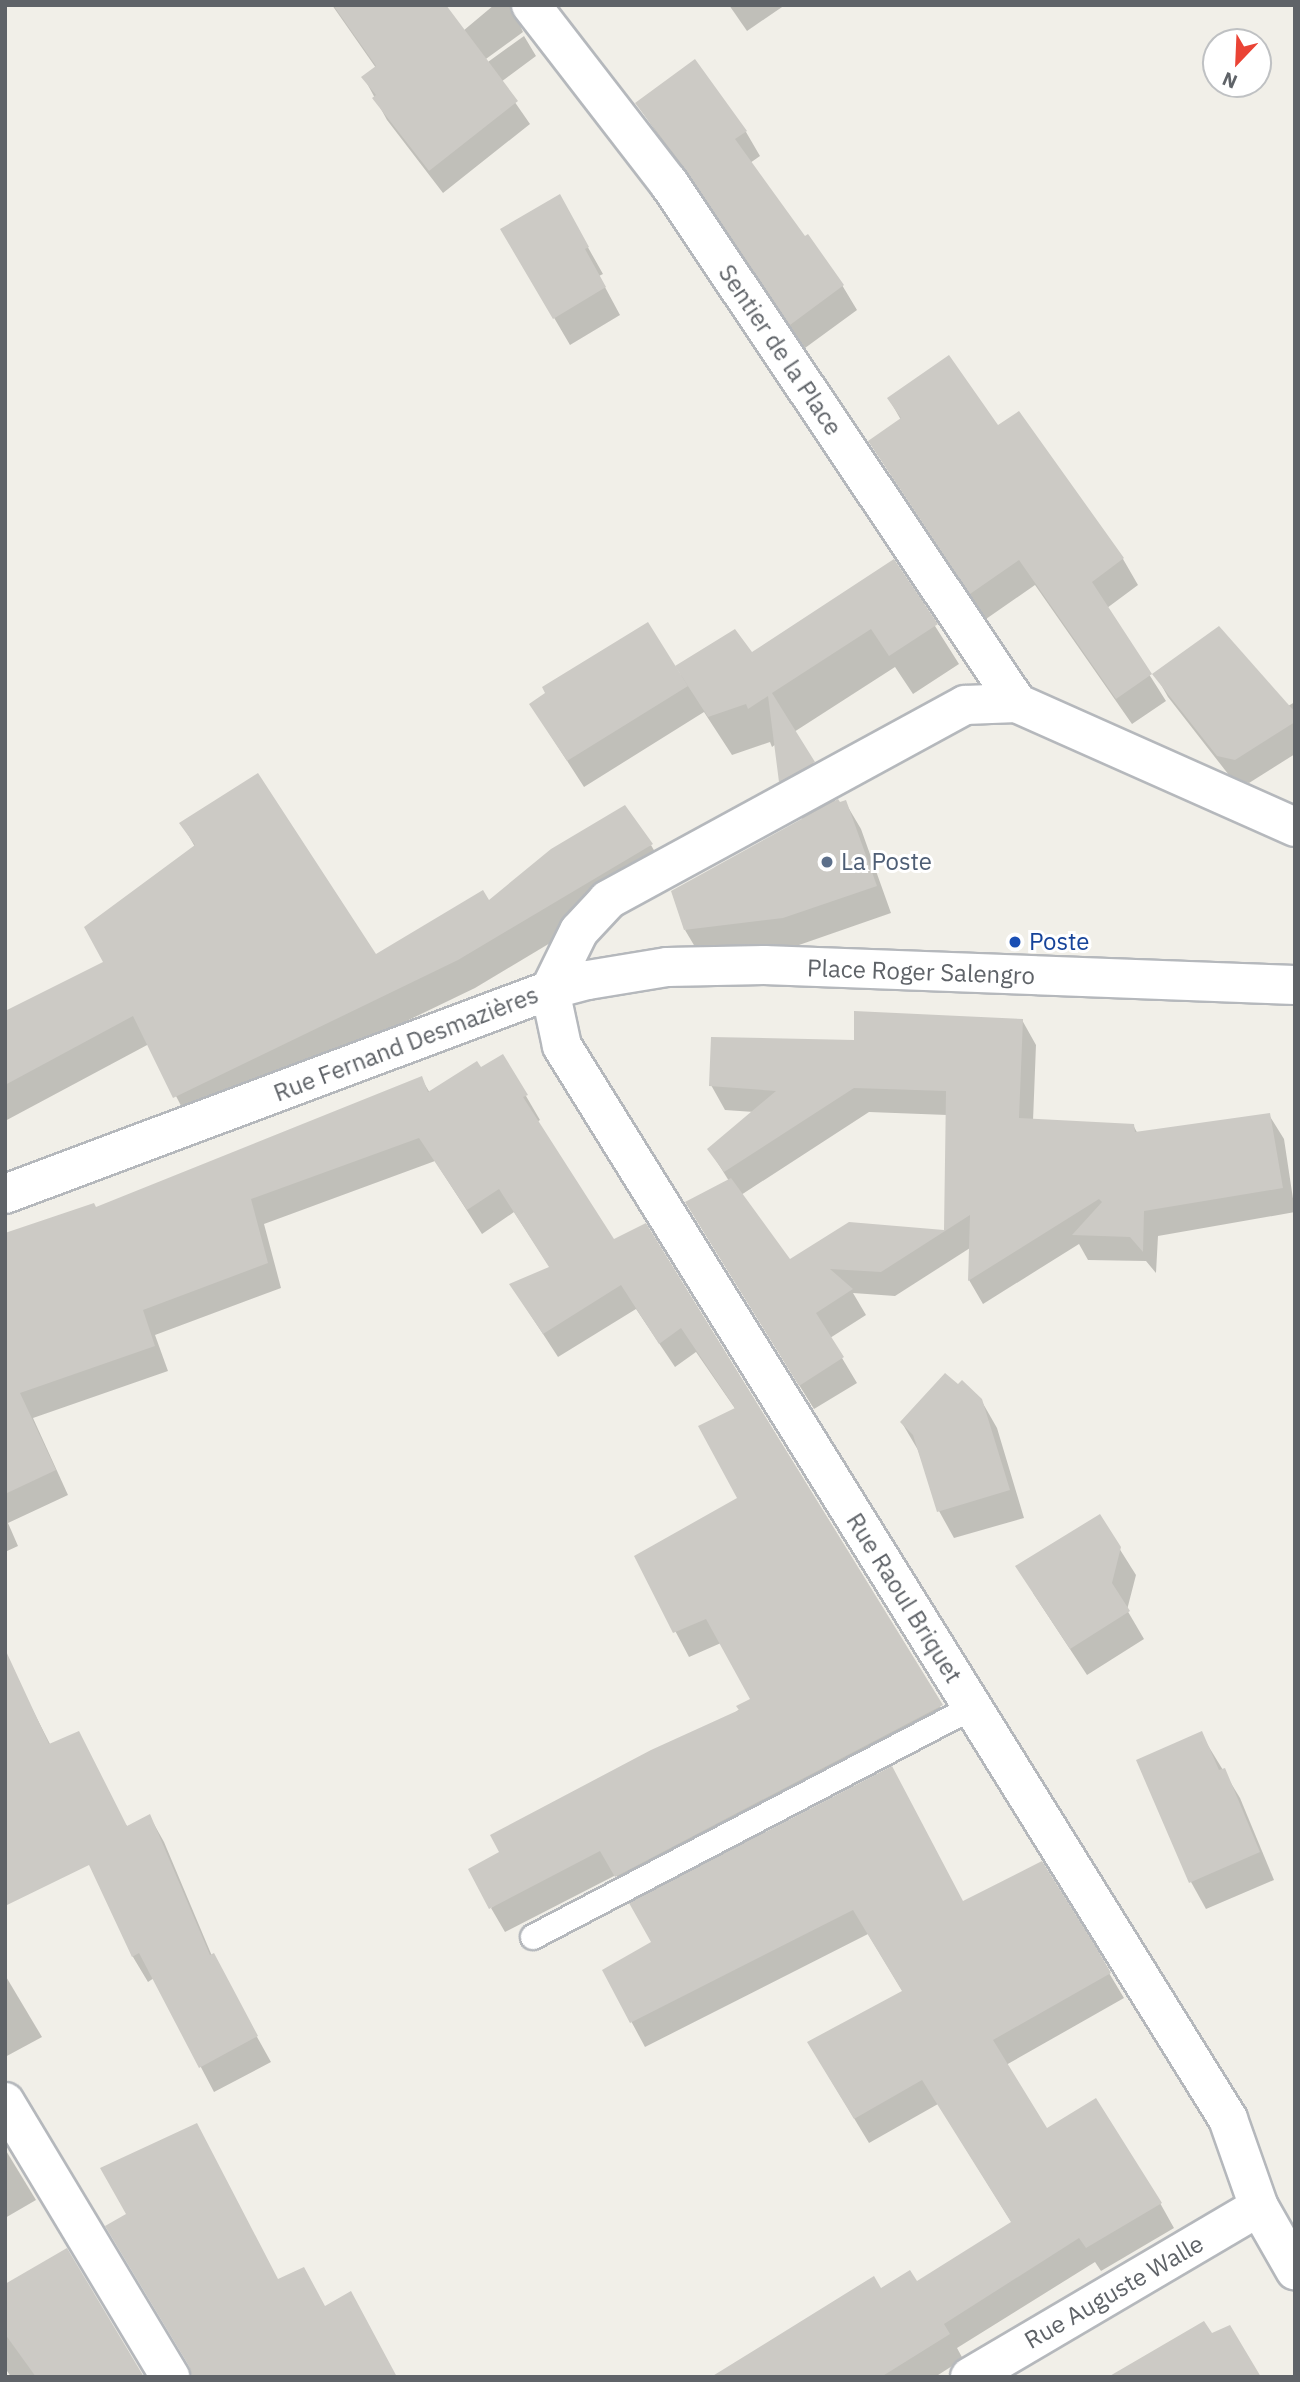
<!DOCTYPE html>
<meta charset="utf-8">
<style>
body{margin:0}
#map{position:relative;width:1300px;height:2382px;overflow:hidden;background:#f1efe8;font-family:"IBM Plex Sans",sans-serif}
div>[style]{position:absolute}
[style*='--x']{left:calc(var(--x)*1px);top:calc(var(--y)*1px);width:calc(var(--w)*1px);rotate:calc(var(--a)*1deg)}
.shadow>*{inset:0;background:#0003}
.building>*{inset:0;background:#cccac5}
.roads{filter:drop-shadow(2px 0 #b5b8bc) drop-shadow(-2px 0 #b5b8bc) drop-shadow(0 2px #b5b8bc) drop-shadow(0 -2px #b5b8bc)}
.lane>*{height:24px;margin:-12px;padding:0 12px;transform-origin:12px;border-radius:12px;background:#fff}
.street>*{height:38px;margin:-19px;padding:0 19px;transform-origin:19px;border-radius:19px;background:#fff}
.secondary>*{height:38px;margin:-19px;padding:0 19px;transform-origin:19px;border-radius:19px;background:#fff}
.dots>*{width:19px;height:19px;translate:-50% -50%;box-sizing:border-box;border:4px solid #fff;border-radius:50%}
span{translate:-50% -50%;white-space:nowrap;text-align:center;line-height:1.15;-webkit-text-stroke:6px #fff;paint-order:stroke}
.street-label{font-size:24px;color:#5f6368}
.service-label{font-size:24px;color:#4e5e75}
.left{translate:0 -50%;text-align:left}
.transit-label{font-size:24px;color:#164399}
.frame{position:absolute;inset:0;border:7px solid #5f6368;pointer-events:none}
.north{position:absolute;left:1202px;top:28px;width:70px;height:70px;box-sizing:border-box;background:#fff;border:2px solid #bfc1c3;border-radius:50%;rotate:203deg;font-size:19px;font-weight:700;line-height:28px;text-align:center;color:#5f6368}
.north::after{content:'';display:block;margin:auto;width:24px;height:32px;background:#ea4335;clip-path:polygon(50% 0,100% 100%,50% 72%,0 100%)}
</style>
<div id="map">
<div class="shadow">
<i style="clip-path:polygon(332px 5px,444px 5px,463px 31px,494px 5px,511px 5px,523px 32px,479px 64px,481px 67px,524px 36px,536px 56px,501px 82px,530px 124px,443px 193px,387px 120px,364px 78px,376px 68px)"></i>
<i style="clip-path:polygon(729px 5px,785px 5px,747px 31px)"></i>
<i style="clip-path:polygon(637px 104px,746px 132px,760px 156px,750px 163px,804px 239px,842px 285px,857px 310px,805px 348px)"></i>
<i style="clip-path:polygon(559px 196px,603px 274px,599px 276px,620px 315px,570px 345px,502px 229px)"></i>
<i style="clip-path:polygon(889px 399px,998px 428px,1018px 413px,1123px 559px,1138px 585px,1107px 608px,1166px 701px,1132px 724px,1035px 585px,986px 619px,870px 442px,901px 420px)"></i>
<i style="clip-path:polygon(894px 561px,959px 664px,913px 694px,895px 667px,794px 732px,836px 802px,845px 802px,861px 829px,891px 913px,799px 945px,701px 957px,685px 930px,803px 820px,781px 781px,776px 744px,772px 747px,770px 742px,732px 755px,704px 712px,584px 787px,531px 705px,679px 675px,751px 654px)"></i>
<i style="clip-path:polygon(1155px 674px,1288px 706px,1295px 702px,1295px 754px,1249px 783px,1232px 779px,1168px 697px)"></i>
<i style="clip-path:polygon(182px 824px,376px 956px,489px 903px,651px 845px,667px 873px,475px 988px,191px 1125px,149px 1044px,5px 1121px,5px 1013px,105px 962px,195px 847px)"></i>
<i style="clip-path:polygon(evenodd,1022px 1020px,1036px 1045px,1033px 1121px,1133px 1125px,1138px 1134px,1269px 1115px,1284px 1139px,1295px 1212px,1158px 1236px,1156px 1273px,1146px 1261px,1088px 1260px,1079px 1244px,983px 1304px,969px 1280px,970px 1248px,895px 1296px,853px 1293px,866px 1315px,830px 1338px,857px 1383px,814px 1409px,701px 1227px,729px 1181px,709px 1149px,754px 1112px,725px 1110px,711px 1085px,856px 1042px,1022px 1020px,869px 1112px,947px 1115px,945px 1231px,849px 1224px,789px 1261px,741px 1195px,869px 1112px)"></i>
<i style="clip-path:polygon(480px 1069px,526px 1096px,540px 1120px,537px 1122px,613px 1241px,645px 1225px,955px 1731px,764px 1831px,765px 1834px,1094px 1948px,1124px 1998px,1006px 2065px,1046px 2131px,1160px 2203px,1174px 2228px,1101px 2271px,1095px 2262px,957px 2348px,963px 2359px,935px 2377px,720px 2377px,881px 2290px,917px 2284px,1012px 2223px,938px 2104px,869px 2143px,823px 2067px,903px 1992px,868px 1934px,645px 2047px,604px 1971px,653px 1943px,616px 1875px,505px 1932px,491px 1908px,752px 1699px,721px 1643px,689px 1657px,636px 1557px,740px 1499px,736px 1410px,696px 1352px,675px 1367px,636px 1309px,558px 1357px,511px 1285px,551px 1269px,514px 1212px,482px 1234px,435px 1161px,264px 1224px,281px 1288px,155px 1335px,168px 1371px,33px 1418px,68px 1495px,8px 1523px,18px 1546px,5px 1552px,5px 1235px,96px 1209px,421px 1078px,430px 1093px)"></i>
<i style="clip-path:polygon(981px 1400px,997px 1428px,1024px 1518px,954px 1538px,939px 1511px,918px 1450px,902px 1423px)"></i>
<i style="clip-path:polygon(1119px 1548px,1136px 1575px,1127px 1610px,1144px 1639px,1087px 1675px,1033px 1593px)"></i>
<i style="clip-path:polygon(21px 1687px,51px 1746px,128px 1827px,150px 1817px,164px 1842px,212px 1956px,271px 2062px,214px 2092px,154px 1978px,148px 1982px,133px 1957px,92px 1867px,102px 1860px)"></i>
<i style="clip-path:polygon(1201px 1734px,1240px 1798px,1274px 1880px,1206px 1909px,1191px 1882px)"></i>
<i style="clip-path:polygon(5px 1975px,42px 2037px,5px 2057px)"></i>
<i style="clip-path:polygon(5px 2149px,36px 2200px,5px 2218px)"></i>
<i style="clip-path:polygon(5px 2286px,142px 2377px,11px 2377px,5px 2368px)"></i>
</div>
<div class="building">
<i style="clip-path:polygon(333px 5px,446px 5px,518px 101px,429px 171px,372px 98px,376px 95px,361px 77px,376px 66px)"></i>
<i style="clip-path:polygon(695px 59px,747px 131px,735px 139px,805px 236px,808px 234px,844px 285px,790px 325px,686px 170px,635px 103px)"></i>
<i style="clip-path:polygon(560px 194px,589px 247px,585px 249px,606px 287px,553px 319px,500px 229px)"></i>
<i style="clip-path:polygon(949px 355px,998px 425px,1019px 411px,1124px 558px,1092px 582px,1152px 674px,1116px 699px,1019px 560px,970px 594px,868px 441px,901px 418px,887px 398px)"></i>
<i style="clip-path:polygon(894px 559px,938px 624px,889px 656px,871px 629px,772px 693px,815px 762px,779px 782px,768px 696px,748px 709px,746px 704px,708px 717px,675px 666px,735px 629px,752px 652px)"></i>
<i style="clip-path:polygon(648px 622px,688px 686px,567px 761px,529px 704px,545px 693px,542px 687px)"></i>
<i style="clip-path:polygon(1219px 626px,1295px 712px,1295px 722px,1235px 760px,1217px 756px,1152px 674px)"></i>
<i style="clip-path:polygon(258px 773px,376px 954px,483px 890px,489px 900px,551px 849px,625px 805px,653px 844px,458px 960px,173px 1098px,133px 1016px,5px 1085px,5px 1011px,103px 962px,84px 927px,195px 845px,179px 823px)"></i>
<i style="clip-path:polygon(838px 799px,840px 802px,846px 800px,877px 886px,783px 918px,684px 930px,671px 891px)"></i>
<i style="clip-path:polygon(854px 1011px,1023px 1019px,1019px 1118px,1134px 1124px,1135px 1132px,1270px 1113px,1283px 1188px,1144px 1211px,1143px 1252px,1130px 1237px,1072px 1235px,1102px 1202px,1099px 1199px,968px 1281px,970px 1215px,881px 1272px,830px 1269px,853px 1289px,816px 1313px,844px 1357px,799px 1386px,685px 1202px,731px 1178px,790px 1259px,849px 1222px,944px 1230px,946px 1091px,854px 1088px,724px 1172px,707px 1149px,776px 1091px,709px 1086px,711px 1037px,854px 1040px)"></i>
<i style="clip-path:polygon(503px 1054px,528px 1095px,523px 1097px,614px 1239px,646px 1223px,943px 1705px,615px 1877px,600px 1851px,489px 1909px,468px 1869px,499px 1852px,490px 1835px,651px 1750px,739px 1710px,736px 1706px,750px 1699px,706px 1619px,673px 1633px,634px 1556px,737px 1498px,698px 1426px,735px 1408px,681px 1328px,659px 1344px,621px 1285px,543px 1334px,509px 1284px,549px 1267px,499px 1189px,467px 1210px,419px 1138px,251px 1199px,268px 1263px,143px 1310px,155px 1346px,20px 1393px,56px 1470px,5px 1494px,5px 1233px,94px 1203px,96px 1207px,422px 1076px,428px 1092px,477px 1061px,481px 1067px)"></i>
<i style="clip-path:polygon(945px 1373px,958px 1384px,962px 1380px,982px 1399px,1010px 1490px,937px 1512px,913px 1435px,900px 1422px)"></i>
<i style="clip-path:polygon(1100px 1514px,1121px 1547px,1112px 1583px,1130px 1611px,1070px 1649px,1015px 1566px)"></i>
<i style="clip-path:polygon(5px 1649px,49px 1744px,79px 1731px,127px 1826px,150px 1814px,210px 1955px,214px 1953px,258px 2036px,199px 2068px,139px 1953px,132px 1957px,89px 1865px,5px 1906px)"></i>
<i style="clip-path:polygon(1202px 1731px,1219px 1770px,1225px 1768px,1260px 1852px,1189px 1883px,1136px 1760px)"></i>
<i style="clip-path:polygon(892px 1766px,963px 1901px,1042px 1861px,1096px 1947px,1111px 1973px,993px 2040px,1047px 2128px,1096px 2098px,1162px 2203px,1086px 2248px,1079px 2238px,944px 2324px,950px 2334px,881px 2377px,711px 2377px,874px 2276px,881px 2288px,910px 2270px,917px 2281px,1011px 2222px,922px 2080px,854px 2119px,807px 2042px,902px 1991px,853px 1910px,630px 2023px,602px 1970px,651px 1942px,629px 1903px)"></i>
<i style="clip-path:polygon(197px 2123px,278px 2279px,304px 2267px,325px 2306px,351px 2291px,397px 2377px,192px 2377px,189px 2366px,105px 2226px,126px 2214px,100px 2168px)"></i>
<i style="clip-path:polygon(67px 2248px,144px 2377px,36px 2377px,5px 2334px,5px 2284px)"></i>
<i style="clip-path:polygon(1204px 2321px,1212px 2333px,1230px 2325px,1261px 2377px,1108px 2377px)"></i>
</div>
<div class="roads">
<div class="lane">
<i style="--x:533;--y:1937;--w:494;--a:-27.6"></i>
</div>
<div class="street">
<i style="--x:531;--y:5;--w:224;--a:52.3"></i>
<i style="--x:668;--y:182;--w:627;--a:56.18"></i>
<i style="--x:1295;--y:827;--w:304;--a:-156"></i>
<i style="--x:1017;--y:703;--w:52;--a:177.8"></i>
<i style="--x:965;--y:705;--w:407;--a:151.4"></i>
<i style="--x:608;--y:900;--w:42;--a:133.1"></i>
<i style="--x:579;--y:931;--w:66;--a:116.2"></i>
<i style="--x:550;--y:990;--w:57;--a:77.9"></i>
<i style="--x:562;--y:1046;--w:1263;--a:58.17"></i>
<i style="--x:1228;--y:2119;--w:93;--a:70.6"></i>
<i style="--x:1259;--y:2207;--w:73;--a:60.3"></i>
<i style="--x:5;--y:2102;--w:321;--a:59"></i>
<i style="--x:970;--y:2377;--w:335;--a:-30.5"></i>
</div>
<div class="secondary">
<i style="--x:5;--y:1194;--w:582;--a:-20.52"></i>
<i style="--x:550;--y:990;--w:39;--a:-15"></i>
<i style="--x:588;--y:980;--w:80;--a:-9.3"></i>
<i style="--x:667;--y:967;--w:97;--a:-1.2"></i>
<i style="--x:764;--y:965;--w:531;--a:2.16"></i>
</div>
</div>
<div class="dots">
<i style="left:827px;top:862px;background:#5c6f8a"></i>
<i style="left:1015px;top:942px;background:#1a4fb4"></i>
</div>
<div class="street-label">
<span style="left:780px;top:350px;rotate:56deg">Sentier de la Place</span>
<span style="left:921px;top:972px;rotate:2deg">Place Roger Salengro</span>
<span style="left:406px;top:1044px;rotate:-21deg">Rue Fernand Desmazières</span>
<span style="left:904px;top:1598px;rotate:58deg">Rue Raoul Briquet</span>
<span style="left:1114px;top:2292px;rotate:-30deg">Rue Auguste Walle</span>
</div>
<div class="service-label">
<span class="left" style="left:841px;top:862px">La Poste</span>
</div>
<div class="transit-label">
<span class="left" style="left:1029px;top:942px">Poste</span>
</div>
<div class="frame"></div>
<div class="north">N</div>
</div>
